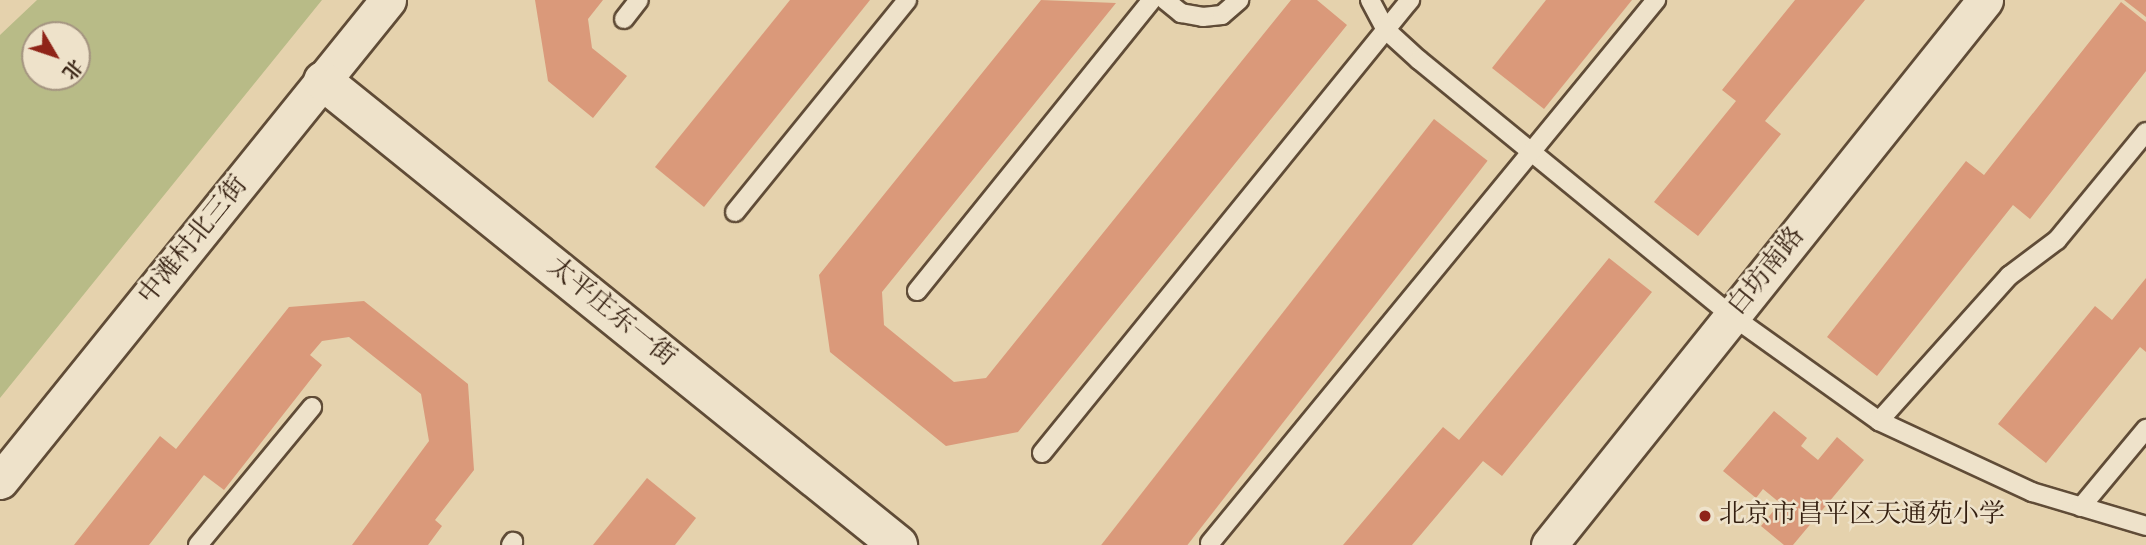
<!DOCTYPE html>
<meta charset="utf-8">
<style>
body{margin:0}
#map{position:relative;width:2146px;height:545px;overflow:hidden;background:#e5d2ad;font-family:"Old Standard TT","Noto Serif SC",serif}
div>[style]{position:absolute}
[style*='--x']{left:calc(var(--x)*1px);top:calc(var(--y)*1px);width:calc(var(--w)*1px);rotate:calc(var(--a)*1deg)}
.green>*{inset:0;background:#b8bb87}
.building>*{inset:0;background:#da997a;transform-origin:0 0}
.roads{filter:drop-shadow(2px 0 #604c37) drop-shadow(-2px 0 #604c37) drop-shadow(0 2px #604c37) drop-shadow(0 -2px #604c37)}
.lane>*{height:18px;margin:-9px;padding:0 9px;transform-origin:9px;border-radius:9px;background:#eee2ca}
.street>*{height:35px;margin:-17.5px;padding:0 17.5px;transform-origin:17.5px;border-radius:17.5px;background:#eee2ca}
.secondary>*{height:38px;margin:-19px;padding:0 19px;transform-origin:19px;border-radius:19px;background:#eee2ca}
.dots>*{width:19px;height:19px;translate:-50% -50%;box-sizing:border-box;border:4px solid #eee2ca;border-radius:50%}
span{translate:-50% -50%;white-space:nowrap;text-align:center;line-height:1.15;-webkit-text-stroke:5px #eee2ca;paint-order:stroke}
.street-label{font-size:26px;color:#341f10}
.poi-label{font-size:26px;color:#341f10}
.left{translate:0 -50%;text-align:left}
.north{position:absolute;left:21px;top:21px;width:70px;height:70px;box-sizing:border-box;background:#eee2ca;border:2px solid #a49480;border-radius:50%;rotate:129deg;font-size:19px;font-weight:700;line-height:28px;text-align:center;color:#341f10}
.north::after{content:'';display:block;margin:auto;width:24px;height:32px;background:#8f2418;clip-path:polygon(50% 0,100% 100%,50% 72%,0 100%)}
</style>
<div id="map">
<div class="green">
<i style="clip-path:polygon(evenodd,37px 0,322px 0,0 398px,0 35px,37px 0,35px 35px,77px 35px,77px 77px,35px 77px,35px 35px)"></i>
</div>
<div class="building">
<i style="clip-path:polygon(535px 0,603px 0,588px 19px,592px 48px,627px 76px,593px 118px,548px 81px)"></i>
<i style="clip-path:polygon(790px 0,870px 0,704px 207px,655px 167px)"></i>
<i style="clip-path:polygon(1041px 0,1116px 3px,882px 292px,884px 325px,954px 382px,986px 378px,1291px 0,1317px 0,1347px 25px,1018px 432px,946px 446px,830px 352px,819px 275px)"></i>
<i style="clip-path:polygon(1546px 0,1632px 0,1544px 109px,1492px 68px)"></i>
<i style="clip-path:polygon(1795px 0,1865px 0,1765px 121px,1781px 134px,1698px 236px,1654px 202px,1736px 101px,1722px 90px)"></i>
<i style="clip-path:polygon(2124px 0,2146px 0,2146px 17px)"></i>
<i style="clip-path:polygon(2121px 2px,2146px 22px,2146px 71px,2030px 219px,2013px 205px,1877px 376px,1827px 337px,1966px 161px,1984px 175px)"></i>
<i style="left:1434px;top:119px;width:68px;height:547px;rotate:38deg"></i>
<i style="clip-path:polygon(1609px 258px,1652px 292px,1502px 476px,1483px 461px,1412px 545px,1343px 545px,1443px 427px,1459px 440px)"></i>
<i style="clip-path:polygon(2146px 278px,2146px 352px,2140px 347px,2046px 463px,1998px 424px,2095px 306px,2112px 320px)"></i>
<i style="clip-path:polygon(364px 301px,468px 384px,474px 470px,435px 520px,442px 526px,428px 545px,352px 545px,429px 441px,421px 394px,349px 337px,322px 341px,310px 355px,322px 365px,224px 490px,204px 475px,149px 545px,74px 545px,160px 436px,176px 449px,289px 307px)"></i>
<i style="clip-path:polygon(1774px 411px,1807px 438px,1801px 446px,1818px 460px,1837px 437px,1864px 460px,1793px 545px,1784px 545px,1761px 526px,1780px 503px,1763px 489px,1756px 498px,1723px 471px)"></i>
<i style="clip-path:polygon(647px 478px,696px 518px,675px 545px,593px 545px)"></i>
</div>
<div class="roads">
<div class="lane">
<i style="--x:1165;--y:0;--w:21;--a:39"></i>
<i style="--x:1181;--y:13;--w:22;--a:10"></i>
<i style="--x:1203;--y:17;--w:19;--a:-6"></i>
<i style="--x:1222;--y:15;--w:23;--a:-41"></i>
<i style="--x:1370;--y:0;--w:34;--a:62"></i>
<i style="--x:1386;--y:30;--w:45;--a:42.3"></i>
<i style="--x:1419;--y:60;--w:404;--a:39.3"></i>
<i style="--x:1732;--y:316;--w:181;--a:35.5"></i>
<i style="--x:1879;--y:421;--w:169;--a:24.9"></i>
<i style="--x:2032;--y:492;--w:119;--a:16.6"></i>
<i style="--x:624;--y:19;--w:24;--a:-52"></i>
<i style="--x:735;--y:212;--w:273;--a:-50.9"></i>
<i style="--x:917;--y:291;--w:374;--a:-51.1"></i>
<i style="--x:1879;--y:421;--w:195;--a:-48.1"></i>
<i style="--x:2009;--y:276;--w:60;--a:-36.9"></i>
<i style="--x:2057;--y:240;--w:140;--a:-50.5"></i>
<i style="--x:1042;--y:453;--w:584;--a:-50.91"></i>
<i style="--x:2081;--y:507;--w:102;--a:-50.2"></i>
<i style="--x:1210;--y:543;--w:703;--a:-50.6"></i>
<i style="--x:198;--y:545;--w:179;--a:-50.4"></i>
<i style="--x:511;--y:545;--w:4;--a:-56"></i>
</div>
<div class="street">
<i style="--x:0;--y:481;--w:618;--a:-51.11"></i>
<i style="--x:1549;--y:545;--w:698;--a:-51.34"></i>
</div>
<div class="secondary">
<i style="--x:323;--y:81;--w:739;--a:38.9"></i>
</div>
</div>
<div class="dots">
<i style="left:1705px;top:516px;background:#8f2418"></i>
</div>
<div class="street-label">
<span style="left:194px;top:241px;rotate:-51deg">中滩村北三街</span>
<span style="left:1767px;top:272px;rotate:-51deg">白坊南路</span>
<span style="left:611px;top:313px;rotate:39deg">太平庄东一街</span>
</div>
<div class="poi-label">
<span class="left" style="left:1719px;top:516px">北京市昌平区天通苑小学</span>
</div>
<div class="north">北</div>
</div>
